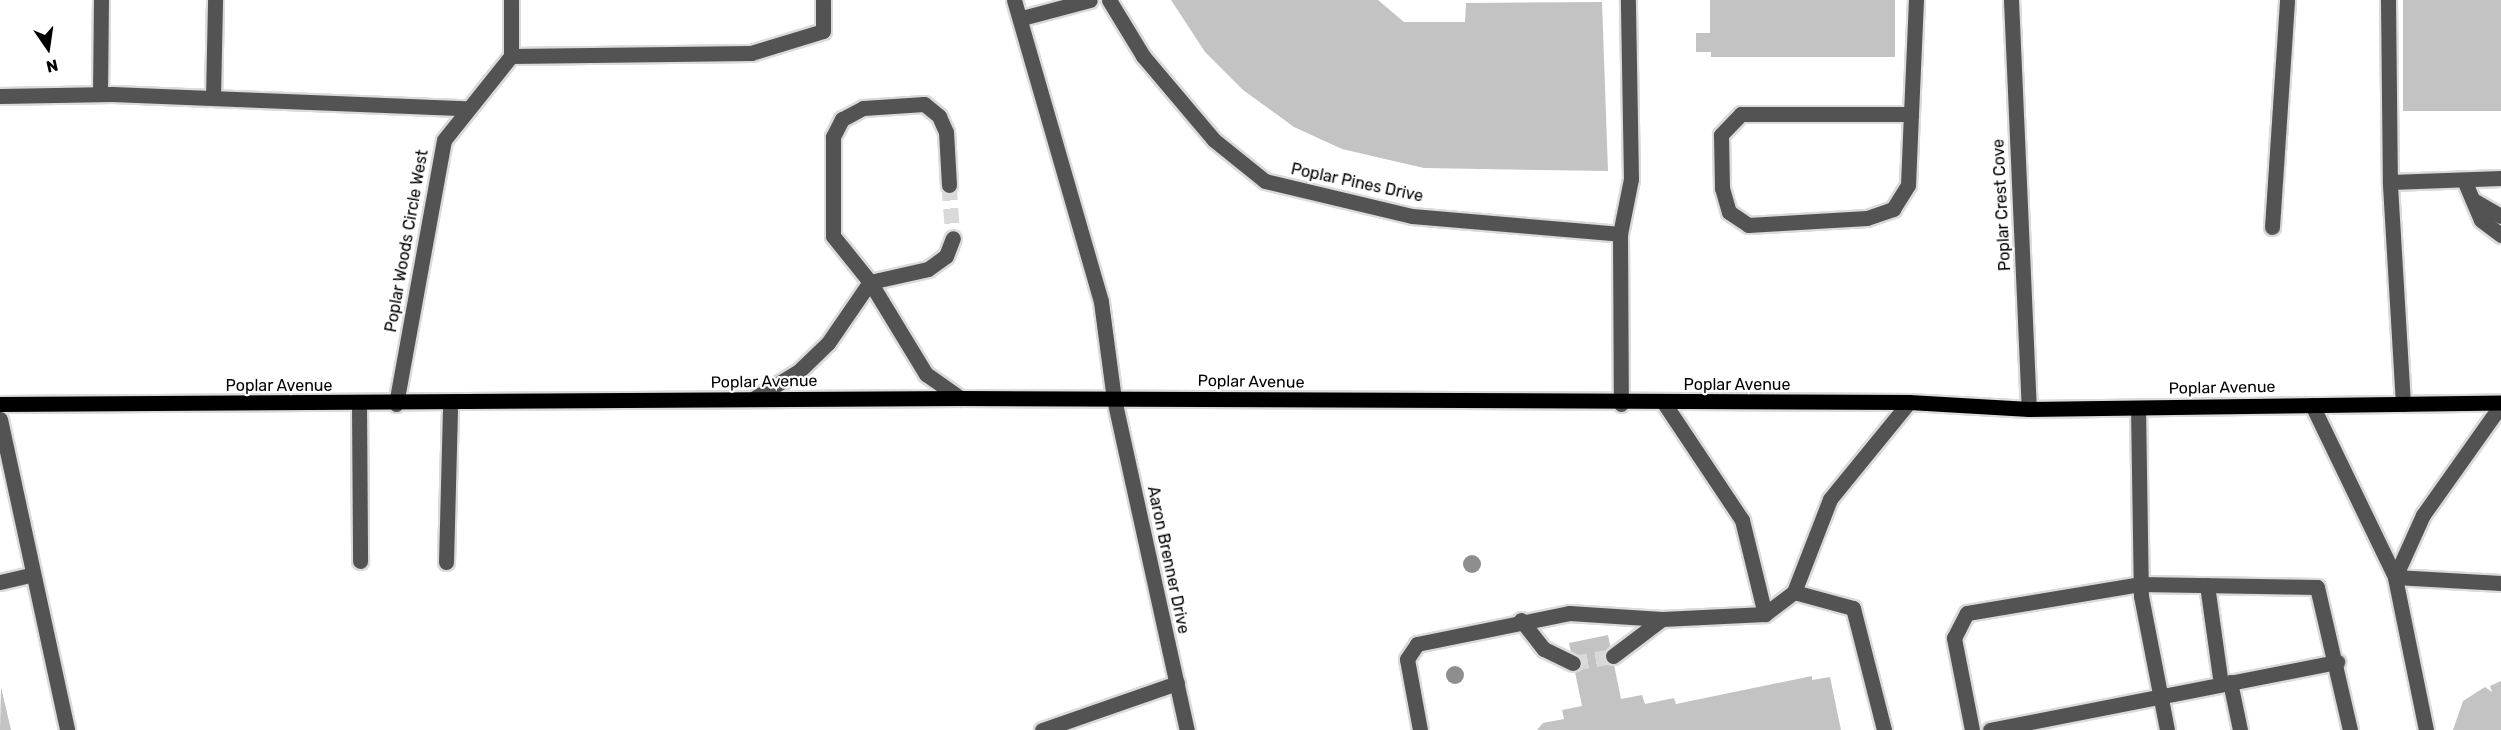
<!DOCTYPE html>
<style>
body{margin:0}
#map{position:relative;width:2501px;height:730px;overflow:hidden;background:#fff;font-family:Rubik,sans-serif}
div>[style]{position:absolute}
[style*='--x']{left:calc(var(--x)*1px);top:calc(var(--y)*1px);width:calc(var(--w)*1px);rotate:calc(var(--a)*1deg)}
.building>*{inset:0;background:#c3c3c3;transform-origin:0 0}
.minor-tunnel>*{height:15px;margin-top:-7.5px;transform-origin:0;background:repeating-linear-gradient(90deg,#d9d9d9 0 15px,transparent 0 23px)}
.roads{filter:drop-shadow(2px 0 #dbdbdb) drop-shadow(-2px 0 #dbdbdb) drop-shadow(0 2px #dbdbdb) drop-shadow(0 -2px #dbdbdb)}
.minor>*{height:15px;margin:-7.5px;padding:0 7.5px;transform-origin:7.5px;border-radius:7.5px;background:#535353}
.major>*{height:15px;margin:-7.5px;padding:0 7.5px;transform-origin:7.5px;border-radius:7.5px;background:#000}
.trees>*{width:18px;height:18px;margin:-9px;border-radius:50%;background:#8e8e8e}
span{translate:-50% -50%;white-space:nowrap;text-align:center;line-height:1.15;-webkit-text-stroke:4.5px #fff;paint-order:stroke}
.street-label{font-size:16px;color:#000}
.north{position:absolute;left:18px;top:18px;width:60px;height:60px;-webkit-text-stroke:4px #fff;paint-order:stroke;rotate:167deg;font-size:16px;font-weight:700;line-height:24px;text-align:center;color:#000}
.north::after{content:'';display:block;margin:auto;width:21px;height:27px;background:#000;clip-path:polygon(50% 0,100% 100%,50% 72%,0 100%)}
</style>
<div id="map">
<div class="building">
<i style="clip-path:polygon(1171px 0,1378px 0,1404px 22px,1465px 22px,1466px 3px,1602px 2px,1608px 171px,1424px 168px,1342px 149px,1294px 127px,1243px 90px,1205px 52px)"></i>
<i style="clip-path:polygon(1710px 0,1895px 0,1895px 57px,1711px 57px,1711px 52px,1696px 52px,1696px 33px,1710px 33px)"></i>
<i style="left:2403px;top:0;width:98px;height:111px"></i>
<i style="clip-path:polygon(1608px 635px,1621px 699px,1642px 695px,1645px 704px,1674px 698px,1676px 704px,1812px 676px,1812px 680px,1830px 677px,1841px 730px,1537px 730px,1543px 723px,1564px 719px,1562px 710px,1582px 706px,1569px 643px)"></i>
<i style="clip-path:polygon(2501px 681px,2501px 730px,2453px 730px,2463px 701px,2485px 687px,2492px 692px,2490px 686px)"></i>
<i style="clip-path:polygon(1px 687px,11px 730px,0 730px)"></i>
</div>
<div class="minor-tunnel">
<i style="--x:949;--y:185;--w:53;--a:85.7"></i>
<i style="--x:1573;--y:663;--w:41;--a:-9.9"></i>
</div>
<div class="roads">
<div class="minor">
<i style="--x:1014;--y:0;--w:314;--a:73.9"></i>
<i style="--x:1101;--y:302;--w:98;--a:82.4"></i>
<i style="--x:1114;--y:399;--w:339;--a:77.6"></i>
<i style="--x:1109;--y:0;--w:66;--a:58.7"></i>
<i style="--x:1143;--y:56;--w:110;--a:49.8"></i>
<i style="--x:1214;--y:140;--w:65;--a:38.8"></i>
<i style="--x:1265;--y:181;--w:151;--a:13.4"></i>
<i style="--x:1412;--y:216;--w:209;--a:4.9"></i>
<i style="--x:1620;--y:234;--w:170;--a:89.7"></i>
<i style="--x:2011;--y:0;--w:409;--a:87.5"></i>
<i style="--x:2388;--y:0;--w:182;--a:89.4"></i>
<i style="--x:1022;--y:18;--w:70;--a:-14.8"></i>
<i style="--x:511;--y:56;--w:240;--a:-0.7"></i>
<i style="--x:751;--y:53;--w:75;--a:-17"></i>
<i style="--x:823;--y:31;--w:31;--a:-90"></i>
<i style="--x:100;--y:94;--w:94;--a:-89.4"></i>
<i style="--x:0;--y:96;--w:112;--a:-1"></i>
<i style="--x:112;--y:94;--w:353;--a:2.3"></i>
<i style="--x:213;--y:98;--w:98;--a:-88.8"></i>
<i style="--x:1911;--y:114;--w:170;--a:180"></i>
<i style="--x:1741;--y:114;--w:29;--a:134"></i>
<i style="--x:1721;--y:135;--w:53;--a:88.9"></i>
<i style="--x:1722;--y:188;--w:25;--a:74"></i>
<i style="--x:1729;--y:212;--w:23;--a:34"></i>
<i style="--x:1748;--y:225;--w:119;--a:-3.4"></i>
<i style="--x:1867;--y:218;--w:28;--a:-19"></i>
<i style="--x:1893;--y:209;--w:28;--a:-58"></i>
<i style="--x:1908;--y:185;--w:71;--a:-87.6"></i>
<i style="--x:1911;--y:114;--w:114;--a:-87.5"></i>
<i style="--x:2464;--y:180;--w:43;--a:67"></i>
<i style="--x:2481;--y:220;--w:25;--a:37"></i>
<i style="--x:949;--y:185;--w:53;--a:-93.2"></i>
<i style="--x:946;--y:132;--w:17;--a:-114"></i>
<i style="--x:939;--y:116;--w:19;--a:-141"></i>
<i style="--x:924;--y:104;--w:61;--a:176.2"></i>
<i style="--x:863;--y:108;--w:24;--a:152"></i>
<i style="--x:842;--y:119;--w:20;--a:117"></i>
<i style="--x:833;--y:137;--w:99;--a:90"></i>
<i style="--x:833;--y:236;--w:59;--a:51.2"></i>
<i style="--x:870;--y:282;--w:108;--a:58.7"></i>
<i style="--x:926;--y:374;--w:42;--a:35.2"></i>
<i style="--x:2473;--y:200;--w:32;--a:30"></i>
<i style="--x:2272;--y:227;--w:227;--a:-86.2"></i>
<i style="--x:1620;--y:234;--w:56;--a:-78.7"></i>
<i style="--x:1631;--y:179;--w:179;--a:-91"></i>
<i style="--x:753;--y:399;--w:54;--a:-31.3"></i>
<i style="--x:799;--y:371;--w:40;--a:-44"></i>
<i style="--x:828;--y:343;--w:74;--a:-55.5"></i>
<i style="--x:870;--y:282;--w:59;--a:-12.6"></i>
<i style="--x:928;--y:269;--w:22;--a:-36"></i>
<i style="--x:946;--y:256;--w:19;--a:-69"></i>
<i style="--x:1664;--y:403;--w:141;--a:56.3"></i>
<i style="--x:1742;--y:520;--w:97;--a:76.3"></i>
<i style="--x:1765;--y:614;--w:36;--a:-37"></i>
<i style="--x:1794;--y:592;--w:100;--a:-68.8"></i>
<i style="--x:1830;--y:499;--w:125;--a:-50.8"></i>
<i style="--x:359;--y:404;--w:157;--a:89.6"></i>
<i style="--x:396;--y:404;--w:268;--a:-79.7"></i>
<i style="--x:444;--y:140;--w:107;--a:-51.4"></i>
<i style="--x:511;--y:56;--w:56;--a:-90"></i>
<i style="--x:2403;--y:404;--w:222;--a:-93.4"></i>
<i style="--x:2390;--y:182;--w:111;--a:-2.1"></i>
<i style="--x:2312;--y:405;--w:191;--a:64.2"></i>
<i style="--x:2138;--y:408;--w:188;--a:89.1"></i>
<i style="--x:2141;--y:596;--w:136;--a:79"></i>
<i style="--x:0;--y:419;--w:318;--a:77.8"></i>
<i style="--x:446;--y:562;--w:158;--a:-88.5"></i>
<i style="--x:2395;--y:577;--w:68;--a:-65.7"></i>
<i style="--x:2423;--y:515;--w:135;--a:-54.7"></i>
<i style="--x:0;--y:582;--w:32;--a:-13"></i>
<i style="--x:2207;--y:585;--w:100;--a:82"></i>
<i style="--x:1794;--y:592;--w:61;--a:15.2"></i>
<i style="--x:1853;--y:608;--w:126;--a:75.7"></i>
<i style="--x:1521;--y:620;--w:37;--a:52"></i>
<i style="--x:1544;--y:649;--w:32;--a:26"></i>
<i style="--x:1613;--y:656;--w:61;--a:-37.1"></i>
<i style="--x:2230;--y:682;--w:49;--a:78.2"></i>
<i style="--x:1042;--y:730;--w:143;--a:-19.2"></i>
<i style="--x:1420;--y:730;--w:72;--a:-100.4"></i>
<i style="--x:1407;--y:659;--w:18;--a:-56"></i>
<i style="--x:1417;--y:644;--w:155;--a:-11.5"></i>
<i style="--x:1569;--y:613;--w:93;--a:3.7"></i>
<i style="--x:1662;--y:619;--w:103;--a:-2.8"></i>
<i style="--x:1972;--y:730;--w:94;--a:-101.1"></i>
<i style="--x:1954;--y:638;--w:28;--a:-63"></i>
<i style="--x:1967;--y:613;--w:175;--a:-9.5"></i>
<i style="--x:2140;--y:584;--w:177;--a:1"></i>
<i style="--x:2317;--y:587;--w:147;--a:77"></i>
<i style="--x:1990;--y:730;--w:354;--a:-11.1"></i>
<i style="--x:2426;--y:730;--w:156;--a:-101.5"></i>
<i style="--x:2395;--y:577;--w:106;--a:3.2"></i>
</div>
<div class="major">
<i style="--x:0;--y:404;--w:960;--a:-0.36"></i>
<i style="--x:960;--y:398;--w:949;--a:0.24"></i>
<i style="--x:1909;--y:402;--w:120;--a:3.3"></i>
<i style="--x:2029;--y:409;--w:472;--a:-0.8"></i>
</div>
</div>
<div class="trees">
<i style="left:1472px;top:564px"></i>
<i style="left:1455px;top:675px"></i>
</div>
<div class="street-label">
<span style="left:1357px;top:183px;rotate:12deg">Poplar Pines Drive</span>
<span style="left:2002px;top:205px;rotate:-93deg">Poplar Crest Cove</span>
<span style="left:407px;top:241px;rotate:-80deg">Poplar Woods Circle West</span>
<span style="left:764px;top:382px;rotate:-1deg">Poplar Avenue</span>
<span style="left:1251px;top:382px;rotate:1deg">Poplar Avenue</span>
<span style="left:1737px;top:385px">Poplar Avenue</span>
<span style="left:279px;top:386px">Poplar Avenue</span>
<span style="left:2222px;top:388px;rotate:-1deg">Poplar Avenue</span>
<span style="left:1168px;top:560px;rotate:78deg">Aaron Brenner Drive</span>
</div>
<div class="north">N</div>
</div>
